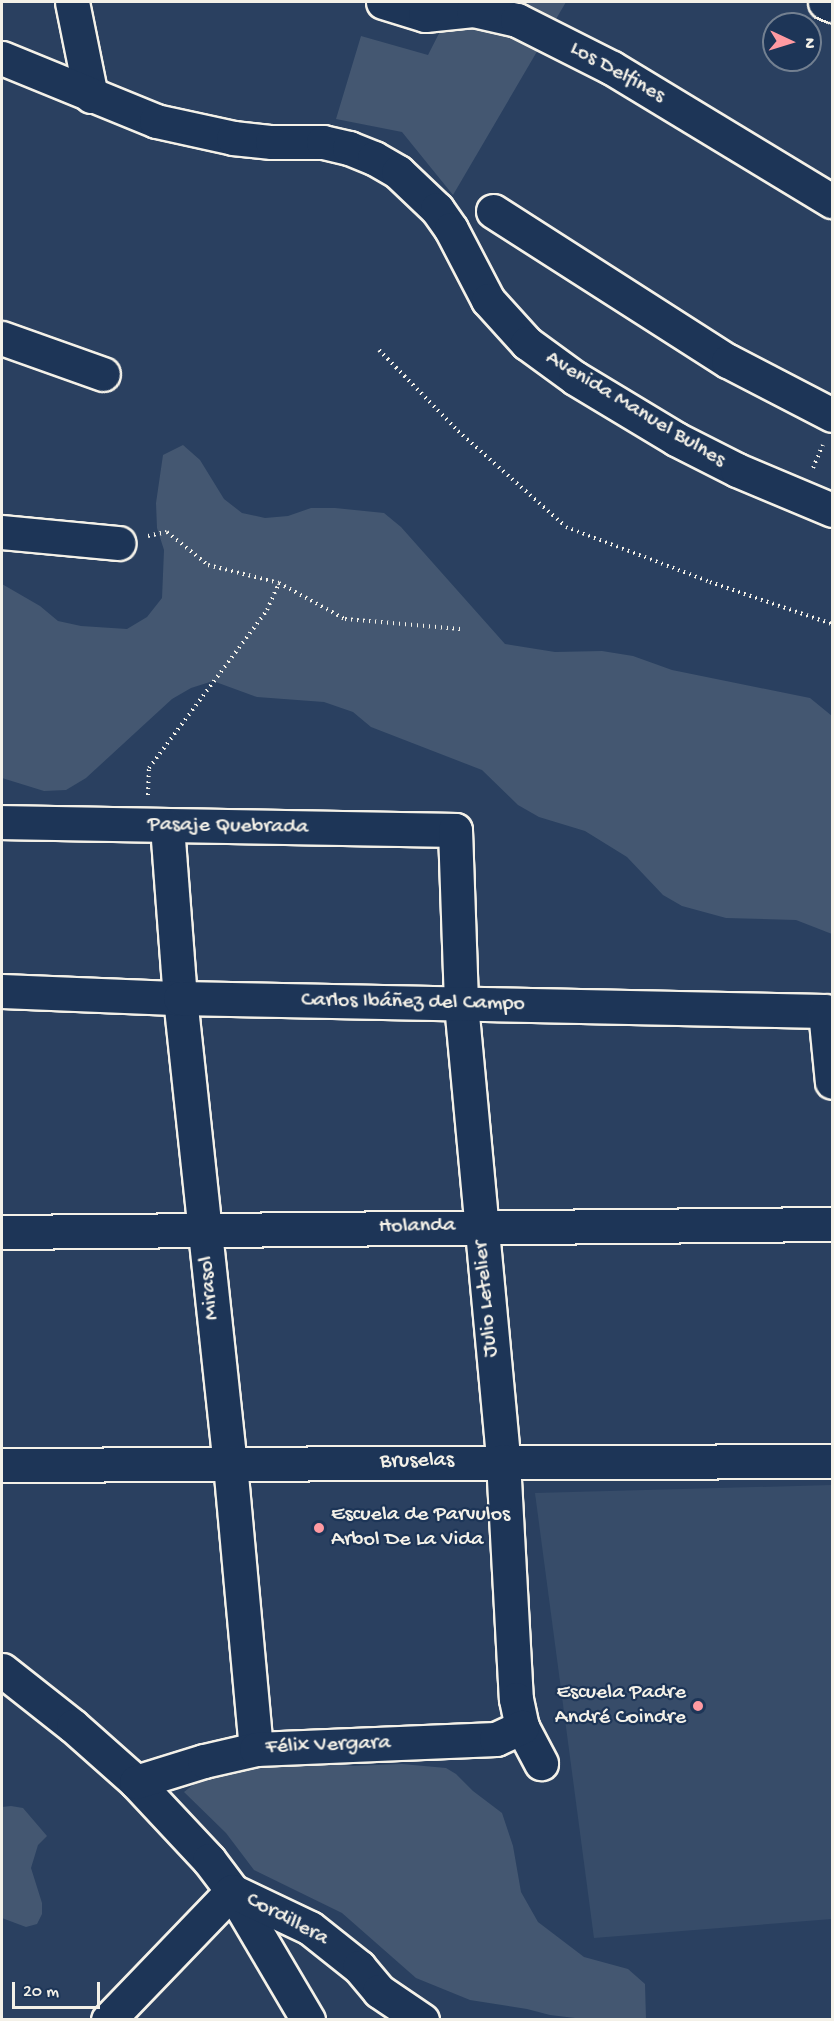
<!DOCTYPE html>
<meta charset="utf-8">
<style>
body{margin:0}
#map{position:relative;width:834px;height:2021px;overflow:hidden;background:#2a4060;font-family:"Gochi Hand",sans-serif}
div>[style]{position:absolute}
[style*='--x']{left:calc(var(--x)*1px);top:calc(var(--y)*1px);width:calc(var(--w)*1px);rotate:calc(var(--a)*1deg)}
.built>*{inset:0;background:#374c69}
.green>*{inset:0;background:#445771}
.path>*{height:4px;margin-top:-2px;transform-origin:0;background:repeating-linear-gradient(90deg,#f4f1e8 0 1.5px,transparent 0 6px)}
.roads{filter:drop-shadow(2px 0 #f4f1e8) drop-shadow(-2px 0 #f4f1e8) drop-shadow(0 2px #f4f1e8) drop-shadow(0 -2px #f4f1e8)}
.minor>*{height:33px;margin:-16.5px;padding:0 16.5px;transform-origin:16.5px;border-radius:16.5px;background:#1d3557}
.dots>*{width:16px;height:16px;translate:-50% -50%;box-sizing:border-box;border:3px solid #1d3557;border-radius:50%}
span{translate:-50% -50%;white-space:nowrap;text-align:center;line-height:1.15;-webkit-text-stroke:4.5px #1d3557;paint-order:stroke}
.street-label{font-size:22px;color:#f4f1e8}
.poi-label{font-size:22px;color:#f4f1e8}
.left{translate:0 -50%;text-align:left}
.right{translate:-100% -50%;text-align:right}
.frame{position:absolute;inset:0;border:3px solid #f4f1e8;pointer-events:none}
.north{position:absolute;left:762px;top:12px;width:60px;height:60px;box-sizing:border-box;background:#1d3557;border:2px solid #738091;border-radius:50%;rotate:94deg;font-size:16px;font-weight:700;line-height:24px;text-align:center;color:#f4f1e8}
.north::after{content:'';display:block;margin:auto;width:21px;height:27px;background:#ff9aa2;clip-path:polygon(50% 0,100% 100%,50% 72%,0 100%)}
.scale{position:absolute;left:12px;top:1982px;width:88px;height:27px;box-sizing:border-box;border:3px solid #f4f1e8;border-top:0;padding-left:8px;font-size:18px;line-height:21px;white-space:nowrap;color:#f4f1e8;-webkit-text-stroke:4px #1d3557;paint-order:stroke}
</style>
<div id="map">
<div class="built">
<i style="clip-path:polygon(832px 1485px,832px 1919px,594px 1938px,535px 1493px)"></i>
</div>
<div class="green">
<i style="clip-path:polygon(455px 2px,566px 2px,453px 195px,402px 132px,336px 119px,361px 36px,428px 55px)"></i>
<i style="clip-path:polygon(183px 445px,200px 460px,224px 499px,242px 513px,265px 518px,288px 516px,311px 508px,335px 508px,384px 513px,401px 527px,505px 644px,555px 652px,602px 651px,633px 656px,672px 670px,810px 698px,832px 716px,832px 934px,796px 920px,726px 918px,682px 906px,663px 895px,627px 857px,585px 831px,539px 817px,518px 805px,482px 770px,371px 727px,353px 712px,324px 702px,257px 697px,213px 681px,191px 688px,172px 699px,86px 778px,66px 790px,44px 791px,2px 778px,2px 584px,40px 606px,58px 621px,81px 626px,127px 629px,147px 617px,162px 598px,164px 550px,157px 528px,156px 503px,163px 455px)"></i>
<i style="clip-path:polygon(293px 1761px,353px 1766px,402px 1764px,446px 1768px,456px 1774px,473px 1791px,502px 1813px,513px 1846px,521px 1892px,538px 1922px,584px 1957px,628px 1969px,645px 1984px,646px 2019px,575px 2018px,550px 2015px,527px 2009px,470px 2000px,416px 1978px,342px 1913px,254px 1870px,226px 1833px,184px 1792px,203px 1777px)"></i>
<i style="clip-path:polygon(11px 1806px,23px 1808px,47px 1836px,38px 1845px,31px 1868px,42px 1903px,42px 1914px,37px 1924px,26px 1927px,2px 1918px,2px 1807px)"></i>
</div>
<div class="path">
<i style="--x:379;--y:350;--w:113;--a:45.7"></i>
<i style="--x:458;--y:431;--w:144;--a:41.6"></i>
<i style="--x:566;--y:527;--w:154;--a:20.9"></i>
<i style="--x:710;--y:582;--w:129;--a:19"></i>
<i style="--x:813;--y:468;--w:25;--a:-67"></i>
<i style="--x:148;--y:536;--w:19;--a:-12"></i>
<i style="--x:167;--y:532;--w:53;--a:38.8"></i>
<i style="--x:208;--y:565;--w:73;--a:14.2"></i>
<i style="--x:279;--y:583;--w:75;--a:28.6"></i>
<i style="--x:345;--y:619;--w:116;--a:4.9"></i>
<i style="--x:148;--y:795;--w:27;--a:-88"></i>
<i style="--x:149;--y:768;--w:197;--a:-53.2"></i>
<i style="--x:267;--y:610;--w:30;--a:-66"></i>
</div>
<div class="roads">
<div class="minor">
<i style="--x:72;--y:2;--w:96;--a:78.6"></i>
<i style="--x:383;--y:2;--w:44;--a:17.2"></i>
<i style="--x:425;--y:15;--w:48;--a:-5.9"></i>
<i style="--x:473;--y:10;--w:45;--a:12.8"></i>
<i style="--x:517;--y:20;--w:106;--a:26.8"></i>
<i style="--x:612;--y:68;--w:257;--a:31.2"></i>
<i style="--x:825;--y:2;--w:8;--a:23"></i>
<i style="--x:2;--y:58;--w:166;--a:22.2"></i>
<i style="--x:156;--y:121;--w:79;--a:12.4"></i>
<i style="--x:233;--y:138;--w:39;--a:6"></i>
<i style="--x:272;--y:142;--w:51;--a:0"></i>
<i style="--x:323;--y:142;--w:27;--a:13"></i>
<i style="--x:349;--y:148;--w:27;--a:22"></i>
<i style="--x:374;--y:158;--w:28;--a:30"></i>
<i style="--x:398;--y:172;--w:54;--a:43.5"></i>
<i style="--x:437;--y:209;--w:24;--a:55"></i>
<i style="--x:451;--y:229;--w:80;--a:62.5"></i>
<i style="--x:488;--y:300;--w:58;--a:47.8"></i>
<i style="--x:527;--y:343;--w:59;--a:36.1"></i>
<i style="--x:575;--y:378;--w:118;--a:31.1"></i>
<i style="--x:676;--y:439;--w:68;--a:26.9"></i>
<i style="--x:737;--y:470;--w:103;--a:22.8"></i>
<i style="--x:493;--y:211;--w:279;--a:32.6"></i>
<i style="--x:728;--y:361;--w:117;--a:27.4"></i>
<i style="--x:2;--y:338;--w:107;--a:19.6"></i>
<i style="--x:2;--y:532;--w:117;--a:5.4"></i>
<i style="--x:2;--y:822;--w:453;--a:1"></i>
<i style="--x:455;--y:830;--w:174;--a:88"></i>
<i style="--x:461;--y:1004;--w:459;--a:84.7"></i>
<i style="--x:503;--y:1461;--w:238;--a:86.9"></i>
<i style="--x:516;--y:1699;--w:29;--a:78"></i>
<i style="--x:522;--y:1727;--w:41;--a:62.2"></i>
<i style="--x:167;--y:826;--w:172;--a:85.7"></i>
<i style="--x:180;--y:998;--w:469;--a:83.9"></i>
<i style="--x:230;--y:1464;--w:286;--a:84.8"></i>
<i style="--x:2;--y:991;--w:178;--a:2.3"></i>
<i style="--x:180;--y:998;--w:645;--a:1.15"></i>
<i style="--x:825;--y:1011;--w:71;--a:84.4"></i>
<i style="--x:2;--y:1232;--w:830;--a:-0.55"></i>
<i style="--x:2;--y:1465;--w:830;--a:-0.28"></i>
<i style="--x:2;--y:1670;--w:90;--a:38.3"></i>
<i style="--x:73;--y:1726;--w:84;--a:41.6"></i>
<i style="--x:136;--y:1782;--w:107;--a:46.9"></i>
<i style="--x:209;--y:1860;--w:39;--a:53"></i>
<i style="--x:232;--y:1891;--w:150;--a:59.5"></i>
<i style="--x:136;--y:1782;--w:71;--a:-17.2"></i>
<i style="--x:204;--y:1761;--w:53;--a:-13"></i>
<i style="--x:256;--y:1749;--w:240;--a:-2.4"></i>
<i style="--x:496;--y:1739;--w:29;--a:-25"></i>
<i style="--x:232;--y:1891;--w:86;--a:25.4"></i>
<i style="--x:310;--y:1928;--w:63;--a:38.5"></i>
<i style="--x:359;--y:1967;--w:31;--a:50"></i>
<i style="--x:379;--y:1991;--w:52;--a:34"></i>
<i style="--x:108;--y:2020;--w:179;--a:-46.1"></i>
</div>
</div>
<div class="dots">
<i style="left:319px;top:1528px;background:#ff9aa2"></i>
<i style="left:698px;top:1706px;background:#ff9aa2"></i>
</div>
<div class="street-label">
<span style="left:617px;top:73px;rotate:29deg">Los Delfines</span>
<span style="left:635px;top:410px;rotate:31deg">Avenida Manuel Bulnes</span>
<span style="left:228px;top:827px;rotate:1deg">Pasaje Quebrada</span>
<span style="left:413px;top:1003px;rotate:1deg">Carlos Ibáñez del Campo</span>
<span style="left:417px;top:1227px;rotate:-1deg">Holanda</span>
<span style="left:210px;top:1288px;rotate:-96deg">Mirasol</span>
<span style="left:487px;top:1299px;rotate:-95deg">Julio Letelier</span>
<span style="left:417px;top:1462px;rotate:-1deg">Bruselas</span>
<span style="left:328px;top:1746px;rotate:-2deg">Félix Vergara</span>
<span style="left:287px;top:1920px;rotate:28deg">Cordillera</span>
</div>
<div class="poi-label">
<span class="left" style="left:331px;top:1528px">Escuela de Parvulos<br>Arbol De La Vida</span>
<span class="right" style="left:686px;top:1706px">Escuela Padre<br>André Coindre</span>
</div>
<div class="frame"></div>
<div class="north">N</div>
<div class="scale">20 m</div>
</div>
